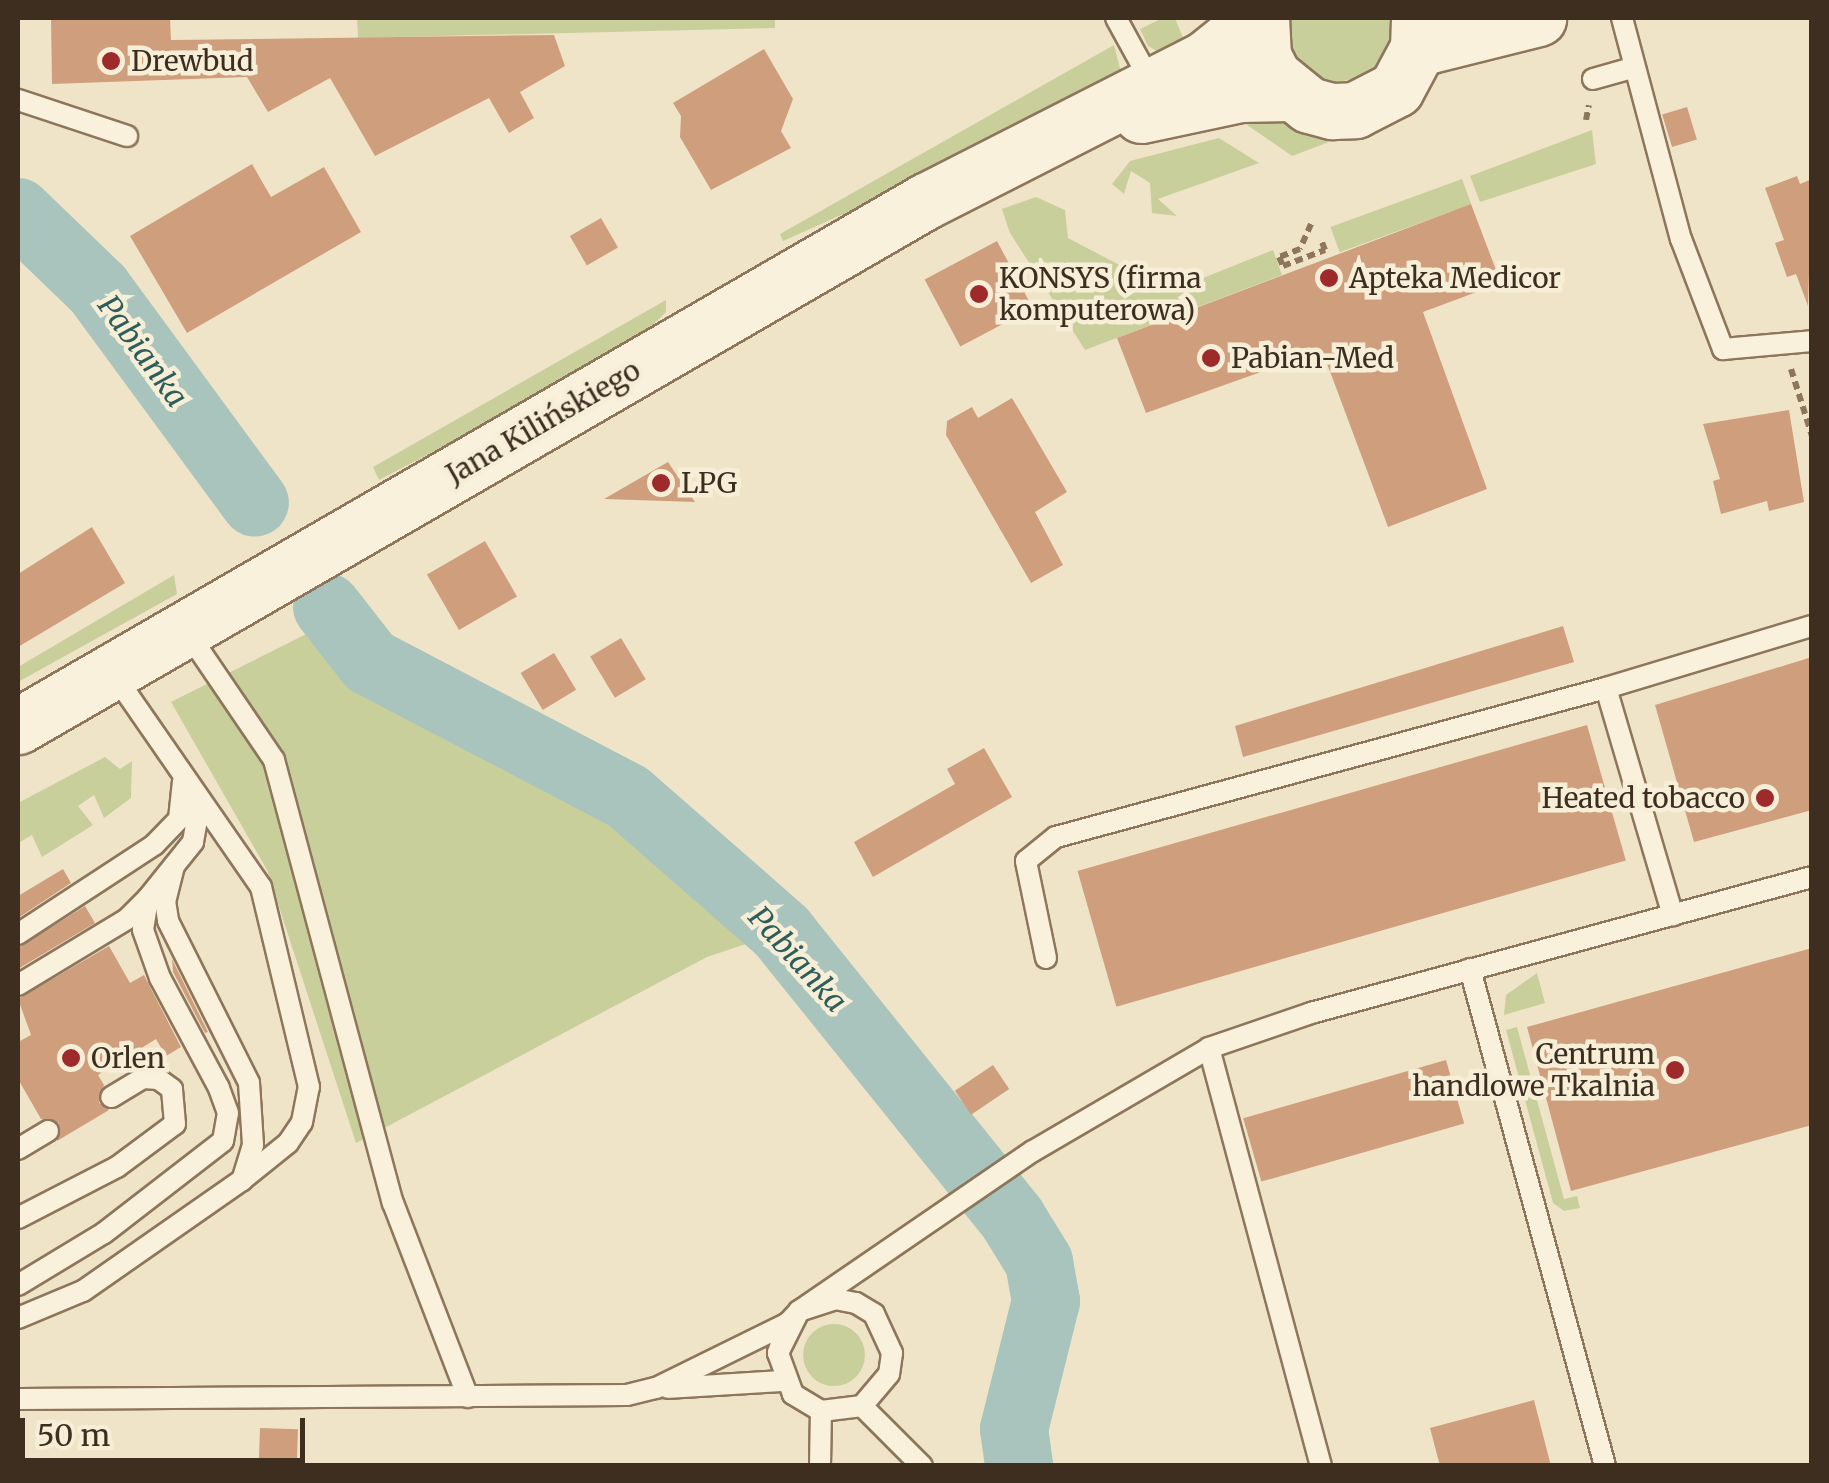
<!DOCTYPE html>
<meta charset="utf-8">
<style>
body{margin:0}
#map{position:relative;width:1829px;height:1483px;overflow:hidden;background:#f0e4c8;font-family:Merriweather,serif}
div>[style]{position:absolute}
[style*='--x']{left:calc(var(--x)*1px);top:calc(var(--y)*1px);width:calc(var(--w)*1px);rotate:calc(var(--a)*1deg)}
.green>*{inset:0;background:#c9cf9b;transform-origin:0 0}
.round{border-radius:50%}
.river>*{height:68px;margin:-34px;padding:0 34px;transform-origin:34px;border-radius:34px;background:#a9c4bc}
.building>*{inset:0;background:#cf9f7d;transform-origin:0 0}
.path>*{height:6px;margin-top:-3px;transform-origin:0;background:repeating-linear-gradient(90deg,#8d765c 0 8px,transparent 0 13px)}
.roads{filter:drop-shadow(2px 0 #8d765c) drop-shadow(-2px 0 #8d765c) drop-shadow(0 2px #8d765c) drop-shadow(0 -2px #8d765c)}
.service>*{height:20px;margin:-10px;padding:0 10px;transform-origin:10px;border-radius:10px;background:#faf1dc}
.secondary>*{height:55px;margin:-27.5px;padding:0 27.5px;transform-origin:27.5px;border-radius:27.5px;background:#faf1dc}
.dots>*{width:28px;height:28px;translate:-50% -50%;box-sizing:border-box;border:5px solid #f7eed8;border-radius:50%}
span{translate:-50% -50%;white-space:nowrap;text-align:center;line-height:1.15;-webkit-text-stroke:9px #f7eed8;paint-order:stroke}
.poi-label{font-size:28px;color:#3d2e20}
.left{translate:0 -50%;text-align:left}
.right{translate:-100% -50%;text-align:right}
.street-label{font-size:28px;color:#3d2e20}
.water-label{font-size:30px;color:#2f5d5a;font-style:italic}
.frame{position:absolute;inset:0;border:20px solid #3d2e20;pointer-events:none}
.scale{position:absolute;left:20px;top:1418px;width:285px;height:45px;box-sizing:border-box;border:5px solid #3d2e20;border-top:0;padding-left:12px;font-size:30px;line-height:35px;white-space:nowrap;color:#3d2e20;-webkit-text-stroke:8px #f7eed8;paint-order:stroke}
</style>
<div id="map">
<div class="green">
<i style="clip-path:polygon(357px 18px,775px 18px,775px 28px,358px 38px)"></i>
<i style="clip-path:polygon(1163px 18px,1175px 18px,1188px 50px,1162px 54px,1148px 46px,1140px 29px)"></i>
<i style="clip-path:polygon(1286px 18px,1395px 18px,1395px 39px,1371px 75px,1329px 84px,1293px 60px)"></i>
<i style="clip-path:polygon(1114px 45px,1121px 72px,893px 192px,783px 241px,780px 234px)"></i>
<i style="clip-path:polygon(1472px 60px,1435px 77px,1387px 120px,1292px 156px,1240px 120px,1260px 105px)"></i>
<i style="clip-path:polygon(1592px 130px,1596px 164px,1480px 202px,1470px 176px)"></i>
<i style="clip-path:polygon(1219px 138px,1259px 163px,1158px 199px,1177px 216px,1152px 213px,1150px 183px,1131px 171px,1124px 194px,1112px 184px,1130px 161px)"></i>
<i style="left:1462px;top:179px;width:27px;height:140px;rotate:70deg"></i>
<i style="clip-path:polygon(1036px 197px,1065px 210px,1068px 238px,1152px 282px,1188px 284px,1273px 250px,1282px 275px,1085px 350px,1010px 233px,1002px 209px)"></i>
<i style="clip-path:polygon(666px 300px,666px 312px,625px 352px,379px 480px,373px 467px)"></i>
<i style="clip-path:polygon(174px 575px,177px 594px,18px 682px,18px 667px)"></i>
<i style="clip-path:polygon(336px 619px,370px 662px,628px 797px,782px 932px,707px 957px,356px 1143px,267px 870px,171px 702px)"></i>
<i style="clip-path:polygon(105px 757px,120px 769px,132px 761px,131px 798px,104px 818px,94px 795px,78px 806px,93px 825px,42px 857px,32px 835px,18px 843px,18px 803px)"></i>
<i style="clip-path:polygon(1537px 973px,1545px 1003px,1504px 1015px,1506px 995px)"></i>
<i style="clip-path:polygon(1517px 1027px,1564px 1199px,1577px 1196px,1580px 1208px,1564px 1211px,1553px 1203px,1506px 1030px)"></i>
<i class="round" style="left:803px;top:1324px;width:62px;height:62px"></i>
</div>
<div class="river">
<i style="--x:18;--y:212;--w:111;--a:43.9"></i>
<i style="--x:98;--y:289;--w:265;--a:53.7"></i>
<i style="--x:327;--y:607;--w:70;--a:52"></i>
<i style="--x:370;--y:662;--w:291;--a:27.6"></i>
<i style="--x:628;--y:797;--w:205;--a:41.2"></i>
<i style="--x:782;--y:932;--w:367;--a:51.2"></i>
<i style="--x:1012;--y:1218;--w:52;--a:58.5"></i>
<i style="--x:1039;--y:1262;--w:40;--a:80"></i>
<i style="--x:1046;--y:1301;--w:132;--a:104"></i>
<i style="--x:1014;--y:1429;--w:37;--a:82"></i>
</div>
<div class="building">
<i style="clip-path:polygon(51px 18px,170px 18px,171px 40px,554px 35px,565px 66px,520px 92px,534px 118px,509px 133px,489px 98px,375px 156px,330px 78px,268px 112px,247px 77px,52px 84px)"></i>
<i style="clip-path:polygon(764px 49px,793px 99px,781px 131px,791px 148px,711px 190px,680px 137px,681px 116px,673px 103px)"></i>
<i style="left:1687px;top:107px;width:34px;height:26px;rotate:73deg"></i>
<i style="clip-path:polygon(252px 164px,271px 197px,324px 167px,361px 232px,187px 333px,130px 236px)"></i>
<i style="clip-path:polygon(1797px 176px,1800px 184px,1812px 179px,1808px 306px,1796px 274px,1787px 277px,1775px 243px,1784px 240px,1765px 188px)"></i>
<i style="clip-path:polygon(1471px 204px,1501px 283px,1423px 312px,1487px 489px,1388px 527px,1322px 350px,1146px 413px,1117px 338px)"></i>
<i style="left:601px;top:218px;width:34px;height:36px;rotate:60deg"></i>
<i style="left:997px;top:241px;width:76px;height:82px;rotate:62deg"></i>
<i style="clip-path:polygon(1012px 398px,1067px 492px,1035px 512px,1063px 565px,1031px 583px,946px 435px,947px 421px,972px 407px,978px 418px)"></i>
<i style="clip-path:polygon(1789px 410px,1804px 502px,1769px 511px,1767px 501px,1721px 514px,1713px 481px,1720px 479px,1703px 424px)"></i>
<i style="clip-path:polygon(668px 462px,695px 502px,604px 499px)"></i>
<i style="clip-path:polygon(92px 527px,125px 583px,18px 647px,18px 574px)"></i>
<i style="left:485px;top:541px;width:64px;height:67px;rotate:60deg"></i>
<i style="clip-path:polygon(1563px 626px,1574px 662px,1243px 757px,1235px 726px)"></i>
<i style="left:621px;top:638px;width:48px;height:36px;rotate:59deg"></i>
<i style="left:554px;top:653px;width:43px;height:39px;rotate:59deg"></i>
<i style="clip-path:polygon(1812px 657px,1812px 810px,1694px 842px,1655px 705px)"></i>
<i style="left:1587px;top:725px;width:141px;height:530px;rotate:74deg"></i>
<i style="clip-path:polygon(984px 748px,1012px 797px,873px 877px,854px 842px,955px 784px,947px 769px)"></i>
<i style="clip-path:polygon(63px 869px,71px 883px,18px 918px,18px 896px)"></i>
<i style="clip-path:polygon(85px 906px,95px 923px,18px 969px,18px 948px)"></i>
<i style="clip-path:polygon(109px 946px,130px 983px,144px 975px,181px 1047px,166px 1056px,156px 1039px,98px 1075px,104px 1085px,99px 1103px,109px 1110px,57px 1141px,59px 1123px,41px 1119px,18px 1079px,18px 1042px,31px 1035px,18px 999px)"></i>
<i style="clip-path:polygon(1812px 948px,1812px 1125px,1571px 1191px,1527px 1027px)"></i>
<i style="clip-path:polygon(172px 959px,208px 1032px,205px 1033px,173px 972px)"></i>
<i style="left:1446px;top:1060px;width:66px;height:211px;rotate:74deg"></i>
<i style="left:993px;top:1065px;width:29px;height:46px;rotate:56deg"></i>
<i style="clip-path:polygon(1534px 1400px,1551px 1466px,1440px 1466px,1430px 1428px)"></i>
<i style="left:260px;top:1428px;width:38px;height:38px;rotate:2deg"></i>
</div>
<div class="path">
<i style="--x:1586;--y:120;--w:15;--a:-79"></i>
<i style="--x:1311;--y:224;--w:27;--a:114"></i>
<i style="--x:1300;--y:249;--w:22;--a:159"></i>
<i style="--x:1279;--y:257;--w:10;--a:66"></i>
<i style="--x:1283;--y:266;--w:45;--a:-20.9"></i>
<i style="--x:1325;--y:250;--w:9;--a:-111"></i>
<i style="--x:1791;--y:369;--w:70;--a:72.6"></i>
</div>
<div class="roads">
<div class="service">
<i style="--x:1116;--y:18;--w:73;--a:61.3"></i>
<i style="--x:1622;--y:18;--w:229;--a:75.1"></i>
<i style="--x:1681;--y:239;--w:118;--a:69.1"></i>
<i style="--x:1723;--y:349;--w:89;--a:-5.1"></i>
<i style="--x:1593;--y:79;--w:41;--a:-15.8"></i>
<i style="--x:18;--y:100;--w:115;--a:18.3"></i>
<i style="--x:185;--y:629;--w:158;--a:55.8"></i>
<i style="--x:274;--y:760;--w:459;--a:75"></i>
<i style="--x:393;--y:1203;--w:208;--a:68.9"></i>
<i style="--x:1606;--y:688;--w:237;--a:73.6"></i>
<i style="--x:174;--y:866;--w:36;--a:104"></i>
<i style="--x:165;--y:901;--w:20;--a:81"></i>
<i style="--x:168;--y:921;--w:181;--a:63.4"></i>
<i style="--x:249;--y:1083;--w:62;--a:86.3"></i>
<i style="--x:253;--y:1145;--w:37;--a:107"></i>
<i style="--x:18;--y:934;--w:163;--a:-33.2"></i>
<i style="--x:154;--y:845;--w:36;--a:-46"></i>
<i style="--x:179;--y:819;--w:38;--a:-84"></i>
<i style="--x:1046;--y:958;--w:99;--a:-101.7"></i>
<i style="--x:1026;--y:861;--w:38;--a:-39"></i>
<i style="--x:1056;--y:837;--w:570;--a:-15.16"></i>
<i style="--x:1606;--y:688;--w:215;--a:-16.8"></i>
<i style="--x:1470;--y:969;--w:515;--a:74.8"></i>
<i style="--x:18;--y:985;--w:127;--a:-31.2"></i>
<i style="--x:127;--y:919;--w:30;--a:-45"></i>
<i style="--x:148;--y:898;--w:72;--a:-51.2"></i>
<i style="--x:193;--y:842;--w:39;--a:-80"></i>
<i style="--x:1209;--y:1048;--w:433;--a:75"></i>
<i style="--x:18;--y:1149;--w:35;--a:-31"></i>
<i style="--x:18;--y:1218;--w:111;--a:-27.3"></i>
<i style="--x:117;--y:1167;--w:72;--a:-36.6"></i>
<i style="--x:175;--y:1124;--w:35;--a:-95"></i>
<i style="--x:172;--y:1089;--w:17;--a:-144"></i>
<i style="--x:158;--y:1079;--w:15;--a:-176"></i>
<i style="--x:143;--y:1078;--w:37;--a:149"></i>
<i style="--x:18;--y:1285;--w:100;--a:-31.2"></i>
<i style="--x:104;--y:1233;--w:150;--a:-37.7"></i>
<i style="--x:223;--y:1141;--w:28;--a:-80"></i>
<i style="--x:228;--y:1113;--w:27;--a:-110"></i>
<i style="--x:219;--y:1088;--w:125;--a:-118.2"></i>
<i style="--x:160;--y:978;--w:51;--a:-109.5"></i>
<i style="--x:143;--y:930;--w:32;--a:-81"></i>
<i style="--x:18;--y:1318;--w:70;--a:-22.6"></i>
<i style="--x:83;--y:1291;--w:194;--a:-34.9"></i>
<i style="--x:242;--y:1180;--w:59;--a:-38.8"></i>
<i style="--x:288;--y:1143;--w:25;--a:-56"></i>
<i style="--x:302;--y:1122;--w:36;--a:-79"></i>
<i style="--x:309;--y:1087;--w:206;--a:-103.5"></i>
<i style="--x:261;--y:887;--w:262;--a:-124.7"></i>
<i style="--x:778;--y:1353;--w:47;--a:-63.4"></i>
<i style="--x:799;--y:1311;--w:38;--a:-18"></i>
<i style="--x:835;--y:1299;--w:21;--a:11"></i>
<i style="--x:856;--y:1303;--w:21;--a:31"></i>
<i style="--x:874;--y:1314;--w:43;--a:65.2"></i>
<i style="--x:892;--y:1353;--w:21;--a:98"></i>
<i style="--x:889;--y:1374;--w:42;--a:130.2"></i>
<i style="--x:862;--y:1406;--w:41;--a:173"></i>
<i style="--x:821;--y:1411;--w:33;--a:-149"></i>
<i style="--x:793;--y:1394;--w:44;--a:-110.1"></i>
<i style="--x:778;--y:1353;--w:32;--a:-72"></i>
<i style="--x:788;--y:1323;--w:16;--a:-47"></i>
<i style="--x:799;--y:1311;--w:283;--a:-34.4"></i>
<i style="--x:1033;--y:1151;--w:204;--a:-30.3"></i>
<i style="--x:1209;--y:1048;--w:108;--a:-18.9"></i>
<i style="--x:1311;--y:1013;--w:519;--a:-15.19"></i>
<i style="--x:668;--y:1388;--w:116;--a:-3.5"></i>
<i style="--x:18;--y:1399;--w:609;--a:-0.38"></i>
<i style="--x:627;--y:1395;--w:30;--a:-14"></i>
<i style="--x:656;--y:1388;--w:147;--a:-26.2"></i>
<i style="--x:862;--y:1406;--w:85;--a:45"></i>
<i style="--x:820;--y:1466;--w:55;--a:-89"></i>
</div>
<div class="secondary">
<i style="--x:1261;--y:18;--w:38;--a:87"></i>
<i style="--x:1263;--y:56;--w:22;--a:63"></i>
<i style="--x:1273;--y:76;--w:46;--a:38.9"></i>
<i style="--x:1309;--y:105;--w:24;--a:15"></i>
<i style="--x:1332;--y:111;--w:23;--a:-2"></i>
<i style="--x:1355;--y:110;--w:46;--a:-27.1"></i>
<i style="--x:1396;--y:89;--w:47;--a:-61.8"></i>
<i style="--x:1418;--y:48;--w:30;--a:-88"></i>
<i style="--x:1418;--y:48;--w:124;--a:-14"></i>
<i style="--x:1141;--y:115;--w:101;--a:-12"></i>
<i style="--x:1240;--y:94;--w:49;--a:-1.2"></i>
<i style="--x:18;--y:726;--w:1049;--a:-30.04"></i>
<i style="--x:926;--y:201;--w:313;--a:-27"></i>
<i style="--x:1205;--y:59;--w:65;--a:-38.8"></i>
</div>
</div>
<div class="dots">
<i style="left:111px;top:61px;background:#9e2a2b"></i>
<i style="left:1329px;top:278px;background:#9e2a2b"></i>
<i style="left:979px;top:294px;background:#9e2a2b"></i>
<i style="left:1211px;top:358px;background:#9e2a2b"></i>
<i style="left:661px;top:483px;background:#9e2a2b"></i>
<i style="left:1765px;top:798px;background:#9e2a2b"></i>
<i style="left:71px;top:1058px;background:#9e2a2b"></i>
<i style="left:1675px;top:1070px;background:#9e2a2b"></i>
</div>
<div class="poi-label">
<span class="left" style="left:131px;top:61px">Drewbud</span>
<span class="left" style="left:999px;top:294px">KONSYS (firma<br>komputerowa)</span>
<span class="left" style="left:1349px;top:278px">Apteka Medicor</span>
<span class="left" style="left:1231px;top:358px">Pabian-Med</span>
<span class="left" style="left:681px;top:483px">LPG</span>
<span class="right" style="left:1745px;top:798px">Heated tobacco</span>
<span class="right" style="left:1655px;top:1070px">Centrum<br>handlowe Tkalnia</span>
<span class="left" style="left:91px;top:1058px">Orlen</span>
</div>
<div class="street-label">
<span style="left:543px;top:422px;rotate:-30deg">Jana Kilińskiego</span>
</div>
<div class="water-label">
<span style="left:143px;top:351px;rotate:54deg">Pabianka</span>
<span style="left:798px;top:959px;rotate:48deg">Pabianka</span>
</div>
<div class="frame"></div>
<div class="scale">50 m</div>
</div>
